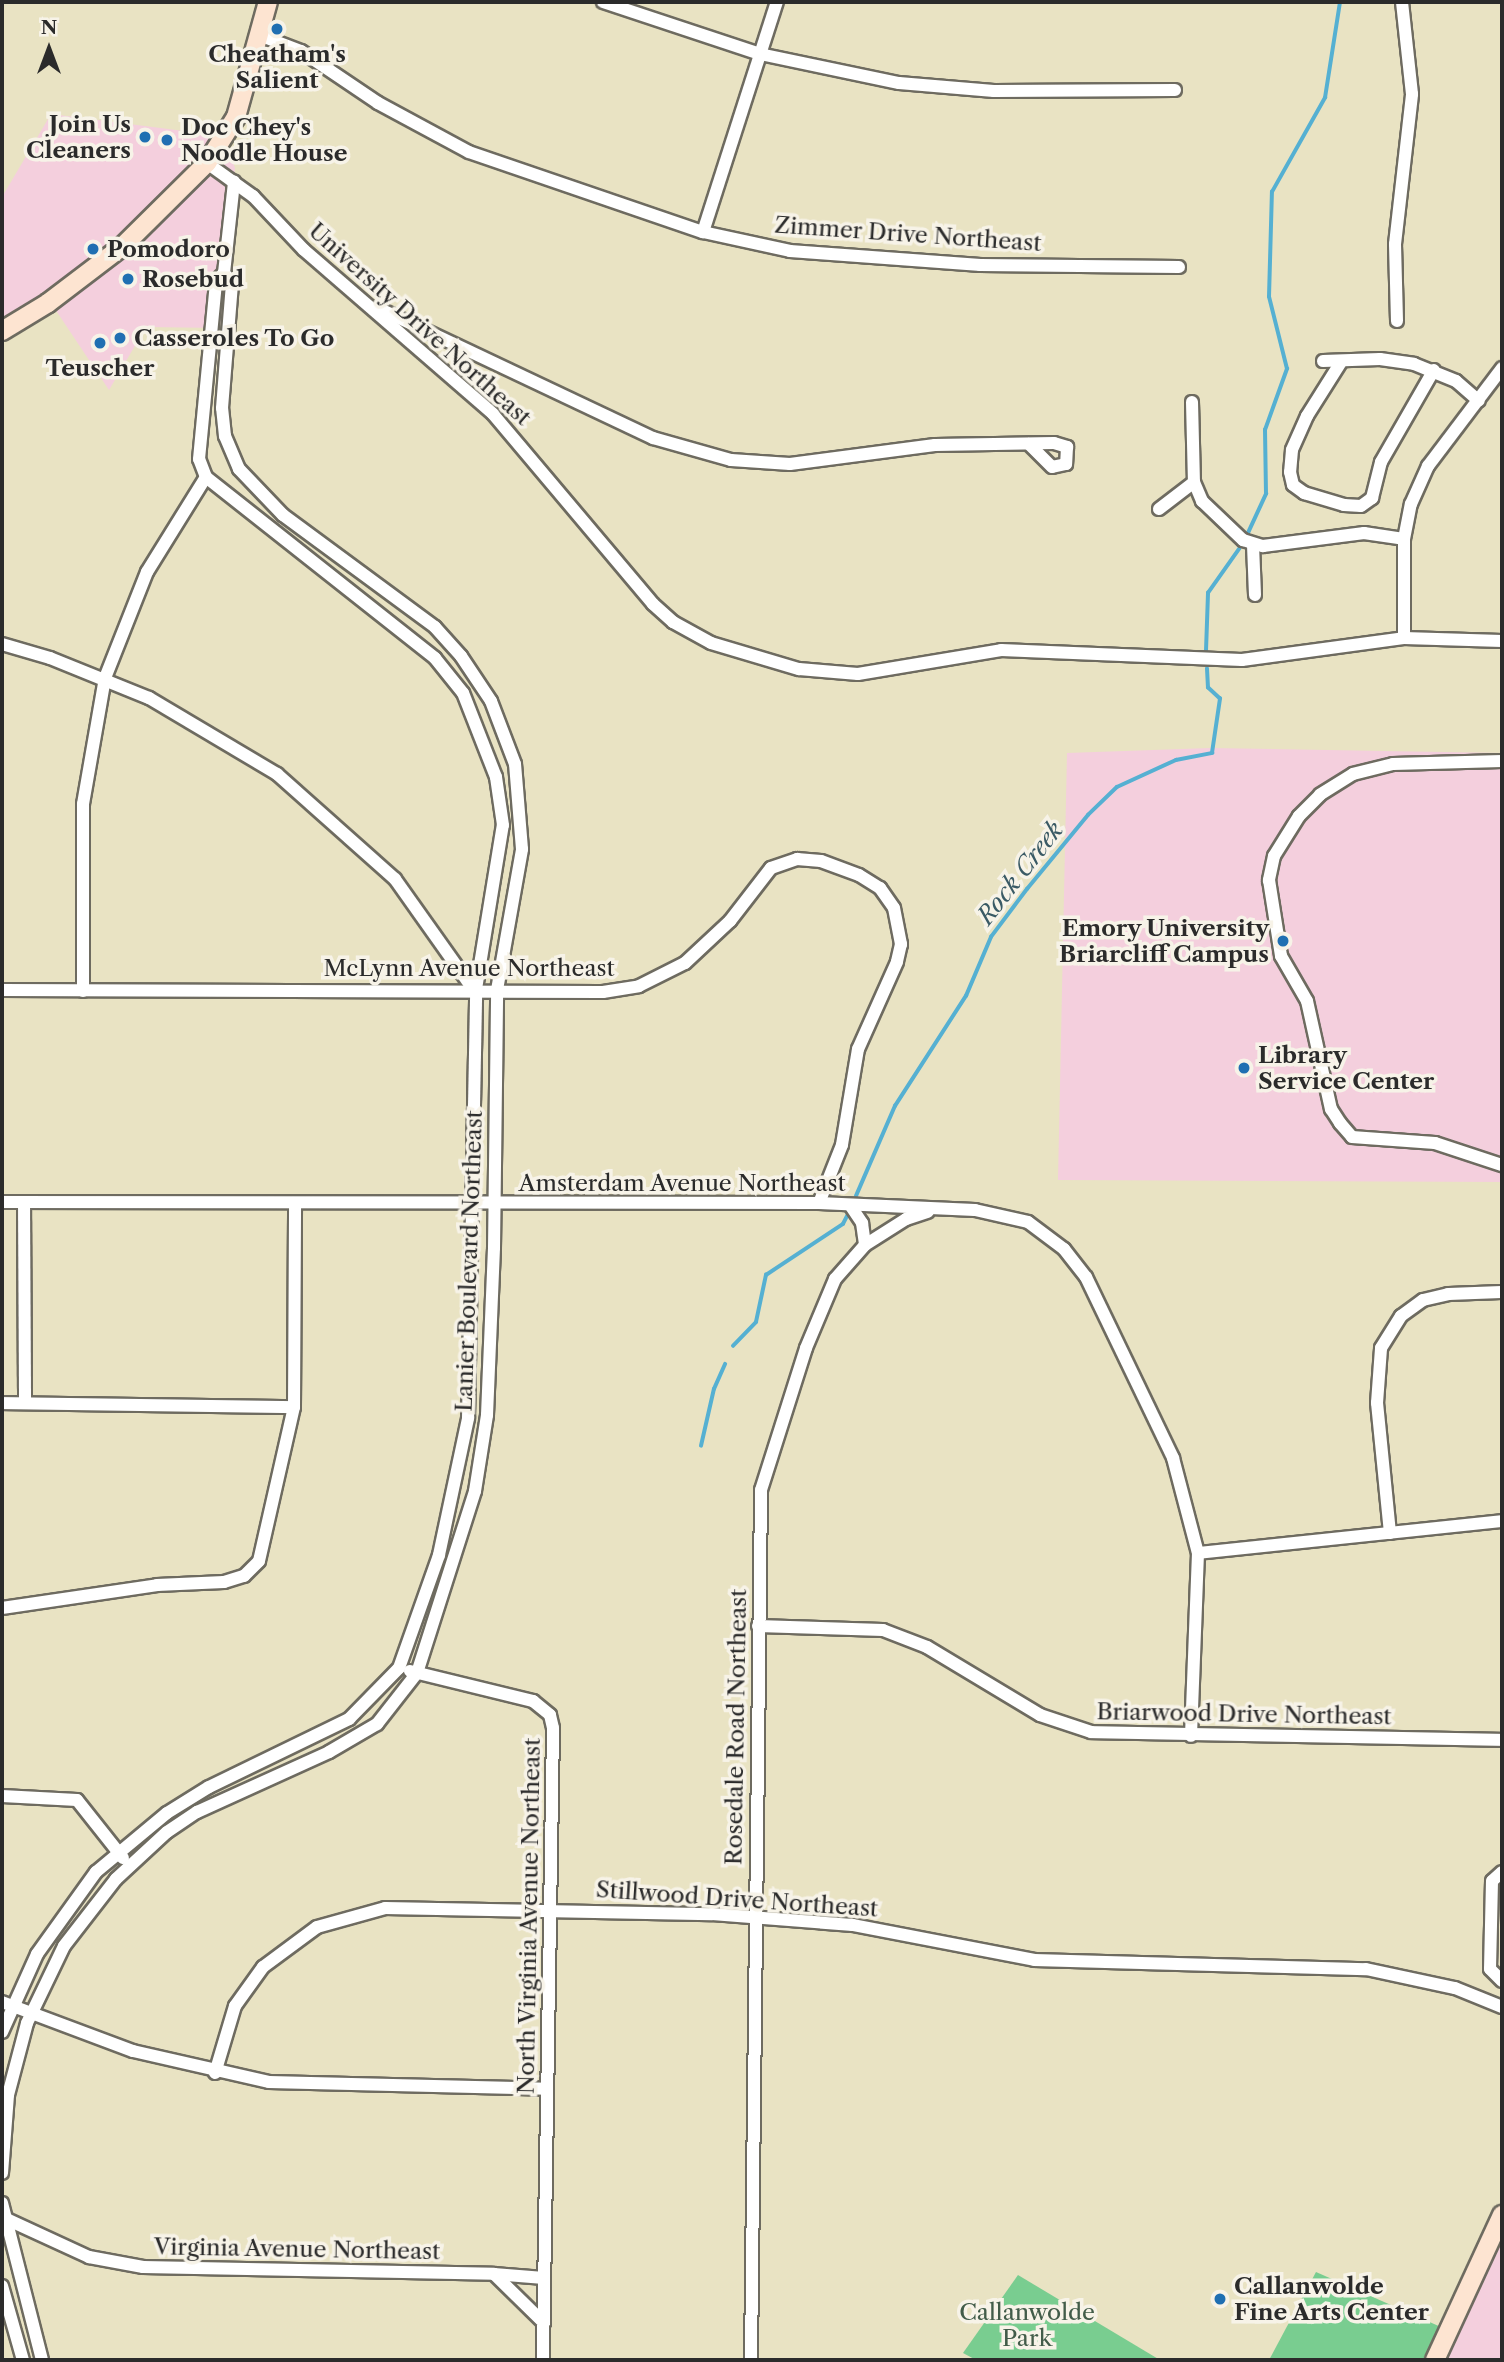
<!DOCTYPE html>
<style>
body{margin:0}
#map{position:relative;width:1504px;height:2362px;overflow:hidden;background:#e9e3c3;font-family:"Libre Caslon Text",serif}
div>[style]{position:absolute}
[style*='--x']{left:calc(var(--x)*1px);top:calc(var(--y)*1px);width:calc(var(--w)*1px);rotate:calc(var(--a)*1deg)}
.built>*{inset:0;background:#f4cfdd}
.green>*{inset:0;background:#79cd90}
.stream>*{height:3.5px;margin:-1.75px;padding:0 1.75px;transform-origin:1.75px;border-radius:1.75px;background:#55b0d2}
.roads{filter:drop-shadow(2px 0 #6e6b60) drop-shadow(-2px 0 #6e6b60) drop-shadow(0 2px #6e6b60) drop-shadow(0 -2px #6e6b60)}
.street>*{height:12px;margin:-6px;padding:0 6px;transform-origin:6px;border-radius:6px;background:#fff}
.secondary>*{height:18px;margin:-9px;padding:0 9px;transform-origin:9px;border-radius:9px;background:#fde4d1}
.dots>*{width:19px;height:19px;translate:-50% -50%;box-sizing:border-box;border:4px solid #f7f3e8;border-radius:50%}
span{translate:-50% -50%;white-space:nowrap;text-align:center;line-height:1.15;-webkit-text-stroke:7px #f7f3e8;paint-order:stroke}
.poi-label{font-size:23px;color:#2b2b2b;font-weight:700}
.right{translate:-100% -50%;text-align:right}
.left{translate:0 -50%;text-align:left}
.street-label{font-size:23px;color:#2b2b2b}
.park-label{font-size:23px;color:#425c49}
.water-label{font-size:24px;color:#3a5a65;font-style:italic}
.frame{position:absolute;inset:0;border:4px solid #2b2b2b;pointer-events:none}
.north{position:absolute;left:14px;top:14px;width:70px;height:70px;-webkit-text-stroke:5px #f7f3e8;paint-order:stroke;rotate:0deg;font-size:19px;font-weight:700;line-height:28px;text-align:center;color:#2b2b2b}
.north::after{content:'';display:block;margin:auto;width:24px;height:32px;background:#2b2b2b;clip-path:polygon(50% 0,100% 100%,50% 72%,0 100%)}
</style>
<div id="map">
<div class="built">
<i style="clip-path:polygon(51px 114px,223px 136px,235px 168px,220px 328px,146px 327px,109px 390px,53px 306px,2px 330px,2px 197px)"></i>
<i style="clip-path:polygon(1210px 748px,1502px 753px,1502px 1182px,1058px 1180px,1067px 753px)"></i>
<i style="clip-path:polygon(1502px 2220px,1502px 2360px,1436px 2360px)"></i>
</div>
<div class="green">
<i style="clip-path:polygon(1316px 2272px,1450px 2331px,1436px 2360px,1269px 2360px)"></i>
<i style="clip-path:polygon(1018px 2275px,1160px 2360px,976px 2360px,963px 2353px)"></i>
</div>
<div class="stream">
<i style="--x:1248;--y:533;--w:43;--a:-65.2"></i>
<i style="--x:1266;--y:494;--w:64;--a:-90.9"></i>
<i style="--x:1265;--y:430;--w:65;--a:-70.2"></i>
<i style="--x:1287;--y:369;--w:74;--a:-104"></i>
<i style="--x:1269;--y:297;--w:105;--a:-88.4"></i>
<i style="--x:1272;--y:192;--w:108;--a:-60.6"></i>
<i style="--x:1325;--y:98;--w:97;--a:-81.1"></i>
<i style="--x:1206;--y:651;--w:58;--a:-88"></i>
<i style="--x:1208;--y:593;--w:54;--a:-54.8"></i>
<i style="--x:856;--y:1196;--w:98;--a:-66.6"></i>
<i style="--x:895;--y:1106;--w:131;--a:-57.2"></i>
<i style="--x:966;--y:996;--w:64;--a:-67"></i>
<i style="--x:991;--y:937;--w:60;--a:-53.1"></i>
<i style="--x:1027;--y:889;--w:96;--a:-50.5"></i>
<i style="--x:1088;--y:815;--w:40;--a:-44"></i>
<i style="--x:1117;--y:787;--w:65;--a:-24.6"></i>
<i style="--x:1176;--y:760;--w:37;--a:-11"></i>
<i style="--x:1212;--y:753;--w:55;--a:-81.6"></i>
<i style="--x:1220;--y:699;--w:16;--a:-137"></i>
<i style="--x:1208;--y:688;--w:19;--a:-93"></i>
<i style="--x:733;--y:1346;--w:33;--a:-46"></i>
<i style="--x:756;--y:1322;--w:48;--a:-78"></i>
<i style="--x:766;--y:1275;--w:92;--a:-33.5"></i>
<i style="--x:843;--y:1224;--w:11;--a:-63"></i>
<i style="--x:701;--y:1446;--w:58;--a:-77.2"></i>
<i style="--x:714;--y:1389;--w:27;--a:-66"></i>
</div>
<div class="roads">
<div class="street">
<i style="--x:603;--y:2;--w:165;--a:18.3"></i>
<i style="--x:760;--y:54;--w:142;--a:11.8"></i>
<i style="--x:899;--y:83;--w:95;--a:4.8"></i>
<i style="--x:994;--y:91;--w:181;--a:-0.3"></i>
<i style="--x:259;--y:35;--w:45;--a:20.9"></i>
<i style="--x:301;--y:51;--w:93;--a:34"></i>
<i style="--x:378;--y:103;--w:103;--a:28.3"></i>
<i style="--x:469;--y:152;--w:247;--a:18.9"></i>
<i style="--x:703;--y:232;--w:89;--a:12.3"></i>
<i style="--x:790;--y:251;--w:191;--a:4.2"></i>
<i style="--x:980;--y:265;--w:199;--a:0.6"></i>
<i style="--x:207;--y:163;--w:57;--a:35.7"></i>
<i style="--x:253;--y:196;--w:74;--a:46.6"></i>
<i style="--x:304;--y:250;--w:250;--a:40.9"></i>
<i style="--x:493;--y:414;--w:248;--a:49.9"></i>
<i style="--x:653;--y:604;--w:27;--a:42"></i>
<i style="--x:673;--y:622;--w:43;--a:28.9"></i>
<i style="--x:711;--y:643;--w:92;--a:16.5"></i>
<i style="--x:799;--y:669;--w:59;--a:4.8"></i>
<i style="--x:858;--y:674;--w:145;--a:-9.5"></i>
<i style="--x:1001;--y:650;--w:241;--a:2.4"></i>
<i style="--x:1242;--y:660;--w:163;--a:-7.7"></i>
<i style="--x:1404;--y:638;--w:98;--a:1.8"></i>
<i style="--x:703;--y:232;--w:242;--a:-72.2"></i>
<i style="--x:380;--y:309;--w:302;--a:25.3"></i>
<i style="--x:653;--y:438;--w:81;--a:15.8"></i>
<i style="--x:731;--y:460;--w:59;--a:3.9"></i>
<i style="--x:790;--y:464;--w:146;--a:-7.5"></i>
<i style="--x:935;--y:445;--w:119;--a:-1"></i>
<i style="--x:1054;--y:443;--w:14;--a:17"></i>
<i style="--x:1067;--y:447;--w:17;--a:93"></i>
<i style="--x:1066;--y:464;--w:14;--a:168"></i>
<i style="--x:1052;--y:467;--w:33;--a:-135"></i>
<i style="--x:1397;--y:321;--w:77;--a:-91.5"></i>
<i style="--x:1395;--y:244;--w:151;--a:-83.5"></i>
<i style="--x:1412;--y:94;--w:93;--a:-96.2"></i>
<i style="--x:1323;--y:361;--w:57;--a:-2"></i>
<i style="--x:1380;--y:359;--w:34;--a:8"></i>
<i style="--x:1414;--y:364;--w:45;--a:22"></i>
<i style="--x:1456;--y:381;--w:30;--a:41"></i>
<i style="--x:1341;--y:362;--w:64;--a:122.2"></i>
<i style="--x:1307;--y:416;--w:37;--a:114"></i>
<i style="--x:1292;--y:450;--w:22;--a:95"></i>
<i style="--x:1290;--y:472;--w:13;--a:77"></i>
<i style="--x:1293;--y:485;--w:14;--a:36"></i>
<i style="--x:1304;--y:493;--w:42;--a:16.7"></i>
<i style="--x:1344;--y:505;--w:17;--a:3"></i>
<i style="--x:1361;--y:506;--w:14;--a:-36"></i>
<i style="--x:1372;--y:498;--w:37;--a:-76"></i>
<i style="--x:1381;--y:462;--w:106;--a:-60.1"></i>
<i style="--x:1192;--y:402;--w:80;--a:88.6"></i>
<i style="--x:1194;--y:482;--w:21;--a:67"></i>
<i style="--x:1202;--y:501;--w:57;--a:43.6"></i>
<i style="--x:1243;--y:540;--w:21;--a:17"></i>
<i style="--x:1263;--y:546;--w:102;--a:-7.3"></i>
<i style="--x:1364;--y:533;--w:40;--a:8.5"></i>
<i style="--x:1159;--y:509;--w:44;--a:-37.6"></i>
<i style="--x:1253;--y:545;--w:50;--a:87.7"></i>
<i style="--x:1404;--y:638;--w:99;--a:-90"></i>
<i style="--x:1404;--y:539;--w:36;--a:-79"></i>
<i style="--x:1411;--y:504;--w:42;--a:-65.9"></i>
<i style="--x:1428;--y:466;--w:123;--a:-52.9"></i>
<i style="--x:2;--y:644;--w:50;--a:16.3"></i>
<i style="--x:50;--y:658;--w:107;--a:22"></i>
<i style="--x:149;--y:698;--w:149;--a:30.7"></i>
<i style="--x:277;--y:774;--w:158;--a:41.7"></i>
<i style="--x:395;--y:879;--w:135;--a:54.7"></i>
<i style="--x:1502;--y:761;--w:109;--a:178.4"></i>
<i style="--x:1393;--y:764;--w:41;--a:166"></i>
<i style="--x:1353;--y:774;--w:39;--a:148"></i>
<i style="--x:1320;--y:795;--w:30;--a:135"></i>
<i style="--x:1299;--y:816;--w:47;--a:122"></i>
<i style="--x:1274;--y:856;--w:25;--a:102"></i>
<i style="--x:1269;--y:880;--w:77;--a:81"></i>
<i style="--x:1281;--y:956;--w:52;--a:60"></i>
<i style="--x:1307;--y:1001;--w:111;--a:77.5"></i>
<i style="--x:1331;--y:1109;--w:17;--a:57"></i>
<i style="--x:1340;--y:1123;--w:18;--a:49"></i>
<i style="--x:1352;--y:1137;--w:83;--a:4.1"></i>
<i style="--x:1435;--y:1143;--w:71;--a:18.2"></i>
<i style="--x:2;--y:990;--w:601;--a:0.19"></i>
<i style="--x:603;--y:992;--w:36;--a:-9"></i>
<i style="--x:639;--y:986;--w:51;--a:-26.6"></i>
<i style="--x:685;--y:963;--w:62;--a:-43"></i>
<i style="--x:730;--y:921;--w:67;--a:-52.3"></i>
<i style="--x:771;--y:868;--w:28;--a:-19"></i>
<i style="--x:797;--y:859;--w:24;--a:5"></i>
<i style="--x:821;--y:861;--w:40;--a:20.2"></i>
<i style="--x:859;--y:875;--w:25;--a:32"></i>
<i style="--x:880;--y:888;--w:24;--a:55"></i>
<i style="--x:894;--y:908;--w:37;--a:79"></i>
<i style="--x:901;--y:944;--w:18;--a:103"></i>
<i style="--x:897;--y:962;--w:95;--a:114.1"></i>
<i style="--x:858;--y:1049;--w:97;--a:99.5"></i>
<i style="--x:842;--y:1145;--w:62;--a:111.6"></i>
<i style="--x:83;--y:991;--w:187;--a:-90"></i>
<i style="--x:83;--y:804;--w:128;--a:-80.1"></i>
<i style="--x:105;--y:678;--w:114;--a:-68.4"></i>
<i style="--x:147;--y:572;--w:112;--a:-58.2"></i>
<i style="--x:2;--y:1202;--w:817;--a:0.07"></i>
<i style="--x:819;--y:1203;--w:156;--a:2.6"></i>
<i style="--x:975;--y:1210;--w:54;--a:12.8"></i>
<i style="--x:1028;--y:1222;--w:45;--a:36.9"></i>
<i style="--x:1064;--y:1249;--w:36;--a:52"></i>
<i style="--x:1086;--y:1277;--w:201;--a:64.3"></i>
<i style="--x:1173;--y:1458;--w:98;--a:75.3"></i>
<i style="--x:1198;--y:1553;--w:183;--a:92.2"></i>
<i style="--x:24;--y:1202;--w:201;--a:89.7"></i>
<i style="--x:850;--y:1205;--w:22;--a:56"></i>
<i style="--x:862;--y:1223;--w:22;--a:82"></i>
<i style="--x:2;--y:1403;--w:292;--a:0.8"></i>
<i style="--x:1390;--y:1533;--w:131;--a:-95.7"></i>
<i style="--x:1377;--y:1403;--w:55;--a:-85.8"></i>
<i style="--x:1381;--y:1348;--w:38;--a:-58"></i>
<i style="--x:1401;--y:1316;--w:27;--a:-36"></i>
<i style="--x:1423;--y:1300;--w:26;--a:-13"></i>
<i style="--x:1448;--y:1294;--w:54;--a:-2.1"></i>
<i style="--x:1198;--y:1553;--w:306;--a:-6"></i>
<i style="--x:2;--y:1608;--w:157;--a:-8.4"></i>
<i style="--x:157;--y:1585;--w:67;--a:-2.6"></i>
<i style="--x:224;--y:1582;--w:21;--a:-17"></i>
<i style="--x:244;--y:1576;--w:21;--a:-45"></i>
<i style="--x:259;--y:1561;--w:158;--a:-77.2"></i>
<i style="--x:294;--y:1407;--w:204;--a:-89.7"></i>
<i style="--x:758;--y:1626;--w:125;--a:1.8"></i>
<i style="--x:883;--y:1630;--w:47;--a:21.1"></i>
<i style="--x:927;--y:1647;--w:132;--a:31"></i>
<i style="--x:1040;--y:1715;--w:54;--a:18.4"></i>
<i style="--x:1091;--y:1732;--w:411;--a:1.1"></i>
<i style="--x:410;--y:1671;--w:127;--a:13.7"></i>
<i style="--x:533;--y:1701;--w:22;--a:39"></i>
<i style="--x:550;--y:1715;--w:13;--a:77"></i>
<i style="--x:553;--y:1728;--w:632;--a:90.91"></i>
<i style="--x:2;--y:1796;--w:75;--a:3.1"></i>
<i style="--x:77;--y:1800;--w:74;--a:51.6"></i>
<i style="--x:1502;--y:1872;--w:13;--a:138"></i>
<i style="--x:1492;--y:1881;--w:88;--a:91.3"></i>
<i style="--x:1490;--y:1969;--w:17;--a:45"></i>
<i style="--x:2;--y:2002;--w:140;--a:20.5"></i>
<i style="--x:133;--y:2051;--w:139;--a:12.8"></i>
<i style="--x:269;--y:2082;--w:278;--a:1.4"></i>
<i style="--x:2;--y:2032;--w:85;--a:-65.8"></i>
<i style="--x:37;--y:1954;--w:101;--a:-54.3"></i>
<i style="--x:96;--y:1872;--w:92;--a:-39.7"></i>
<i style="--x:167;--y:1813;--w:49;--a:-31.8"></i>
<i style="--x:209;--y:1787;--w:156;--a:-25.9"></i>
<i style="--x:349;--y:1719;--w:71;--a:-45.6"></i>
<i style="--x:399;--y:1668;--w:120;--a:-70.5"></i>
<i style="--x:439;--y:1555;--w:140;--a:-78"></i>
<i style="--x:468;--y:1418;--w:429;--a:-88.9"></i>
<i style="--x:476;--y:989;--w:166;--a:-80.7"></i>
<i style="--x:503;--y:825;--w:49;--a:-98.3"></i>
<i style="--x:496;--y:777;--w:90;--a:-111.4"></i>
<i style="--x:463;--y:693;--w:45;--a:-128.7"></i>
<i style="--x:435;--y:658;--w:292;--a:-141.7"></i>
<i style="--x:206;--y:477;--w:19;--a:-111"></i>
<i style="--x:199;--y:459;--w:179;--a:-84.5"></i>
<i style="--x:216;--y:281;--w:11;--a:-45"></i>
<i style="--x:224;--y:273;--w:92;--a:-83.7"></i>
<i style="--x:215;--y:2073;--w:70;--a:-73.4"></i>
<i style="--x:235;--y:2006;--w:48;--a:-54.3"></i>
<i style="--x:263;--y:1967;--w:67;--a:-36.5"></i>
<i style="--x:317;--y:1927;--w:71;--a:-15.6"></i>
<i style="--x:385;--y:1908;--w:327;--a:1.1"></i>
<i style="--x:712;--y:1914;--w:141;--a:4.5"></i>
<i style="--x:853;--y:1925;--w:184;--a:10.9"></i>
<i style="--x:1034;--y:1960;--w:332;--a:1.6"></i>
<i style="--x:1366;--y:1969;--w:91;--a:12.1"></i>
<i style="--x:1455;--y:1988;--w:51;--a:22"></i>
<i style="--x:2;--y:2173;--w:78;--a:-85.6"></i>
<i style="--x:8;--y:2095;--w:74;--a:-75.2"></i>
<i style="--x:27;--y:2023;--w:85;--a:-64.3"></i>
<i style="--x:64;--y:1946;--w:85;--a:-52.2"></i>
<i style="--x:116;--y:1879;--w:69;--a:-42.7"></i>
<i style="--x:167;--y:1832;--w:36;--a:-34"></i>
<i style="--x:197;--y:1812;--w:145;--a:-24.4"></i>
<i style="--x:329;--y:1752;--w:56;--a:-30.3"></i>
<i style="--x:377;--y:1724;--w:65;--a:-51.9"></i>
<i style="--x:417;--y:1673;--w:191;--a:-72.3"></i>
<i style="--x:475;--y:1491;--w:77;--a:-81"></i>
<i style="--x:487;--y:1415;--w:167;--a:-87.6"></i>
<i style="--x:494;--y:1248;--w:258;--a:-89.3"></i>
<i style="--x:497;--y:990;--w:143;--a:-79.9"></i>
<i style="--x:522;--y:849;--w:85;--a:-94.7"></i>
<i style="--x:515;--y:764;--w:67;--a:-110.9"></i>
<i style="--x:491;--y:701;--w:54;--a:-123.7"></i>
<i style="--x:461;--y:656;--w:39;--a:-132"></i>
<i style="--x:435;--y:627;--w:189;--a:-143.6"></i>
<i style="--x:283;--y:515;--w:64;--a:-133.7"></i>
<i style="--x:239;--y:469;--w:36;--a:-113"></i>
<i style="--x:225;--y:436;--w:28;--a:-96"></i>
<i style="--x:222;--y:408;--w:125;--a:-85.4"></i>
<i style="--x:232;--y:283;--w:13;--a:-129"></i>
<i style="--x:2;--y:2203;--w:162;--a:75.7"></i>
<i style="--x:2;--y:2217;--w:96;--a:24.7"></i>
<i style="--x:89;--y:2257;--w:55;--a:10.5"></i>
<i style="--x:143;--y:2267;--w:351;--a:1.1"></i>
<i style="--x:494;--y:2274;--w:70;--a:44.4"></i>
<i style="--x:494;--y:2274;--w:50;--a:4.6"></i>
<i style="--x:2;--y:2286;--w:77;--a:74.2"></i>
<i style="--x:751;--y:2360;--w:870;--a:-89.34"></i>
<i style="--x:761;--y:1490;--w:149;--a:-72.4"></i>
<i style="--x:806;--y:1348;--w:75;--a:-67.2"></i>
<i style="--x:835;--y:1279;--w:45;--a:-48.6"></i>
<i style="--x:865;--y:1245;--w:49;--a:-32.4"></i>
<i style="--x:906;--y:1219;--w:23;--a:-18"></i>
</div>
<div class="secondary">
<i style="--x:2;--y:331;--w:54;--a:-31.3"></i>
<i style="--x:48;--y:303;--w:96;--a:-37.3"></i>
<i style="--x:124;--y:245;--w:117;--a:-44.7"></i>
<i style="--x:207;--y:163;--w:54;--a:-57.8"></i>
<i style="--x:236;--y:117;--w:119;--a:-74.5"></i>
<i style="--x:1435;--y:2360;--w:160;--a:-65.2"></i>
</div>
</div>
<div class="dots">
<i style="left:277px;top:29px;background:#1f6fb2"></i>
<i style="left:145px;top:137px;background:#1f6fb2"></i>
<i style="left:167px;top:140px;background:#1f6fb2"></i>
<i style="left:93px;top:249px;background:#1f6fb2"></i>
<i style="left:128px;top:279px;background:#1f6fb2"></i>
<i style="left:120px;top:338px;background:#1f6fb2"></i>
<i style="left:100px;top:343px;background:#1f6fb2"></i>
<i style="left:1283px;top:941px;background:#1f6fb2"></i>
<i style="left:1244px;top:1068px;background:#1f6fb2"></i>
<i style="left:1220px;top:2299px;background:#1f6fb2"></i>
</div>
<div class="poi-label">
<span style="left:277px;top:67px">Cheatham's<br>Salient</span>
<span class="right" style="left:131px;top:137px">Join Us<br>Cleaners</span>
<span class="left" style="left:181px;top:140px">Doc Chey's<br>Noodle House</span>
<span class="left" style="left:107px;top:249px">Pomodoro</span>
<span class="left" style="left:142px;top:279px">Rosebud</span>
<span class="left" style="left:134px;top:338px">Casseroles To Go</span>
<span style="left:100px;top:368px">Teuscher</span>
<span class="right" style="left:1269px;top:941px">Emory University<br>Briarcliff Campus</span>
<span class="left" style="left:1258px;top:1068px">Library<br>Service Center</span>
<span class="left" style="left:1234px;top:2299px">Callanwolde<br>Fine Arts Center</span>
</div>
<div class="street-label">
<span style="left:908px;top:234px;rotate:4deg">Zimmer Drive Northeast</span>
<span style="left:420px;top:324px;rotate:42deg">University Drive Northeast</span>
<span style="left:469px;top:968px">McLynn Avenue Northeast</span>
<span style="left:682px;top:1183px">Amsterdam Avenue Northeast</span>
<span style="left:469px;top:1261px;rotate:-88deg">Lanier Boulevard Northeast</span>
<span style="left:1244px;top:1714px;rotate:1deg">Briarwood Drive Northeast</span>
<span style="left:736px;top:1727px;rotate:-89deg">Rosedale Road Northeast</span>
<span style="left:737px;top:1899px;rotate:4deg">Stillwood Drive Northeast</span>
<span style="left:529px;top:1916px;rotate:-89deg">North Virginia Avenue Northeast</span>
<span style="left:297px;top:2249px;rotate:1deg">Virginia Avenue Northeast</span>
</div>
<div class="park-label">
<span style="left:1027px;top:2325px">Callanwolde<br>Park</span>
</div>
<div class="water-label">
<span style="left:1020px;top:873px;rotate:-52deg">Rock Creek</span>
</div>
<div class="frame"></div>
<div class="north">N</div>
</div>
